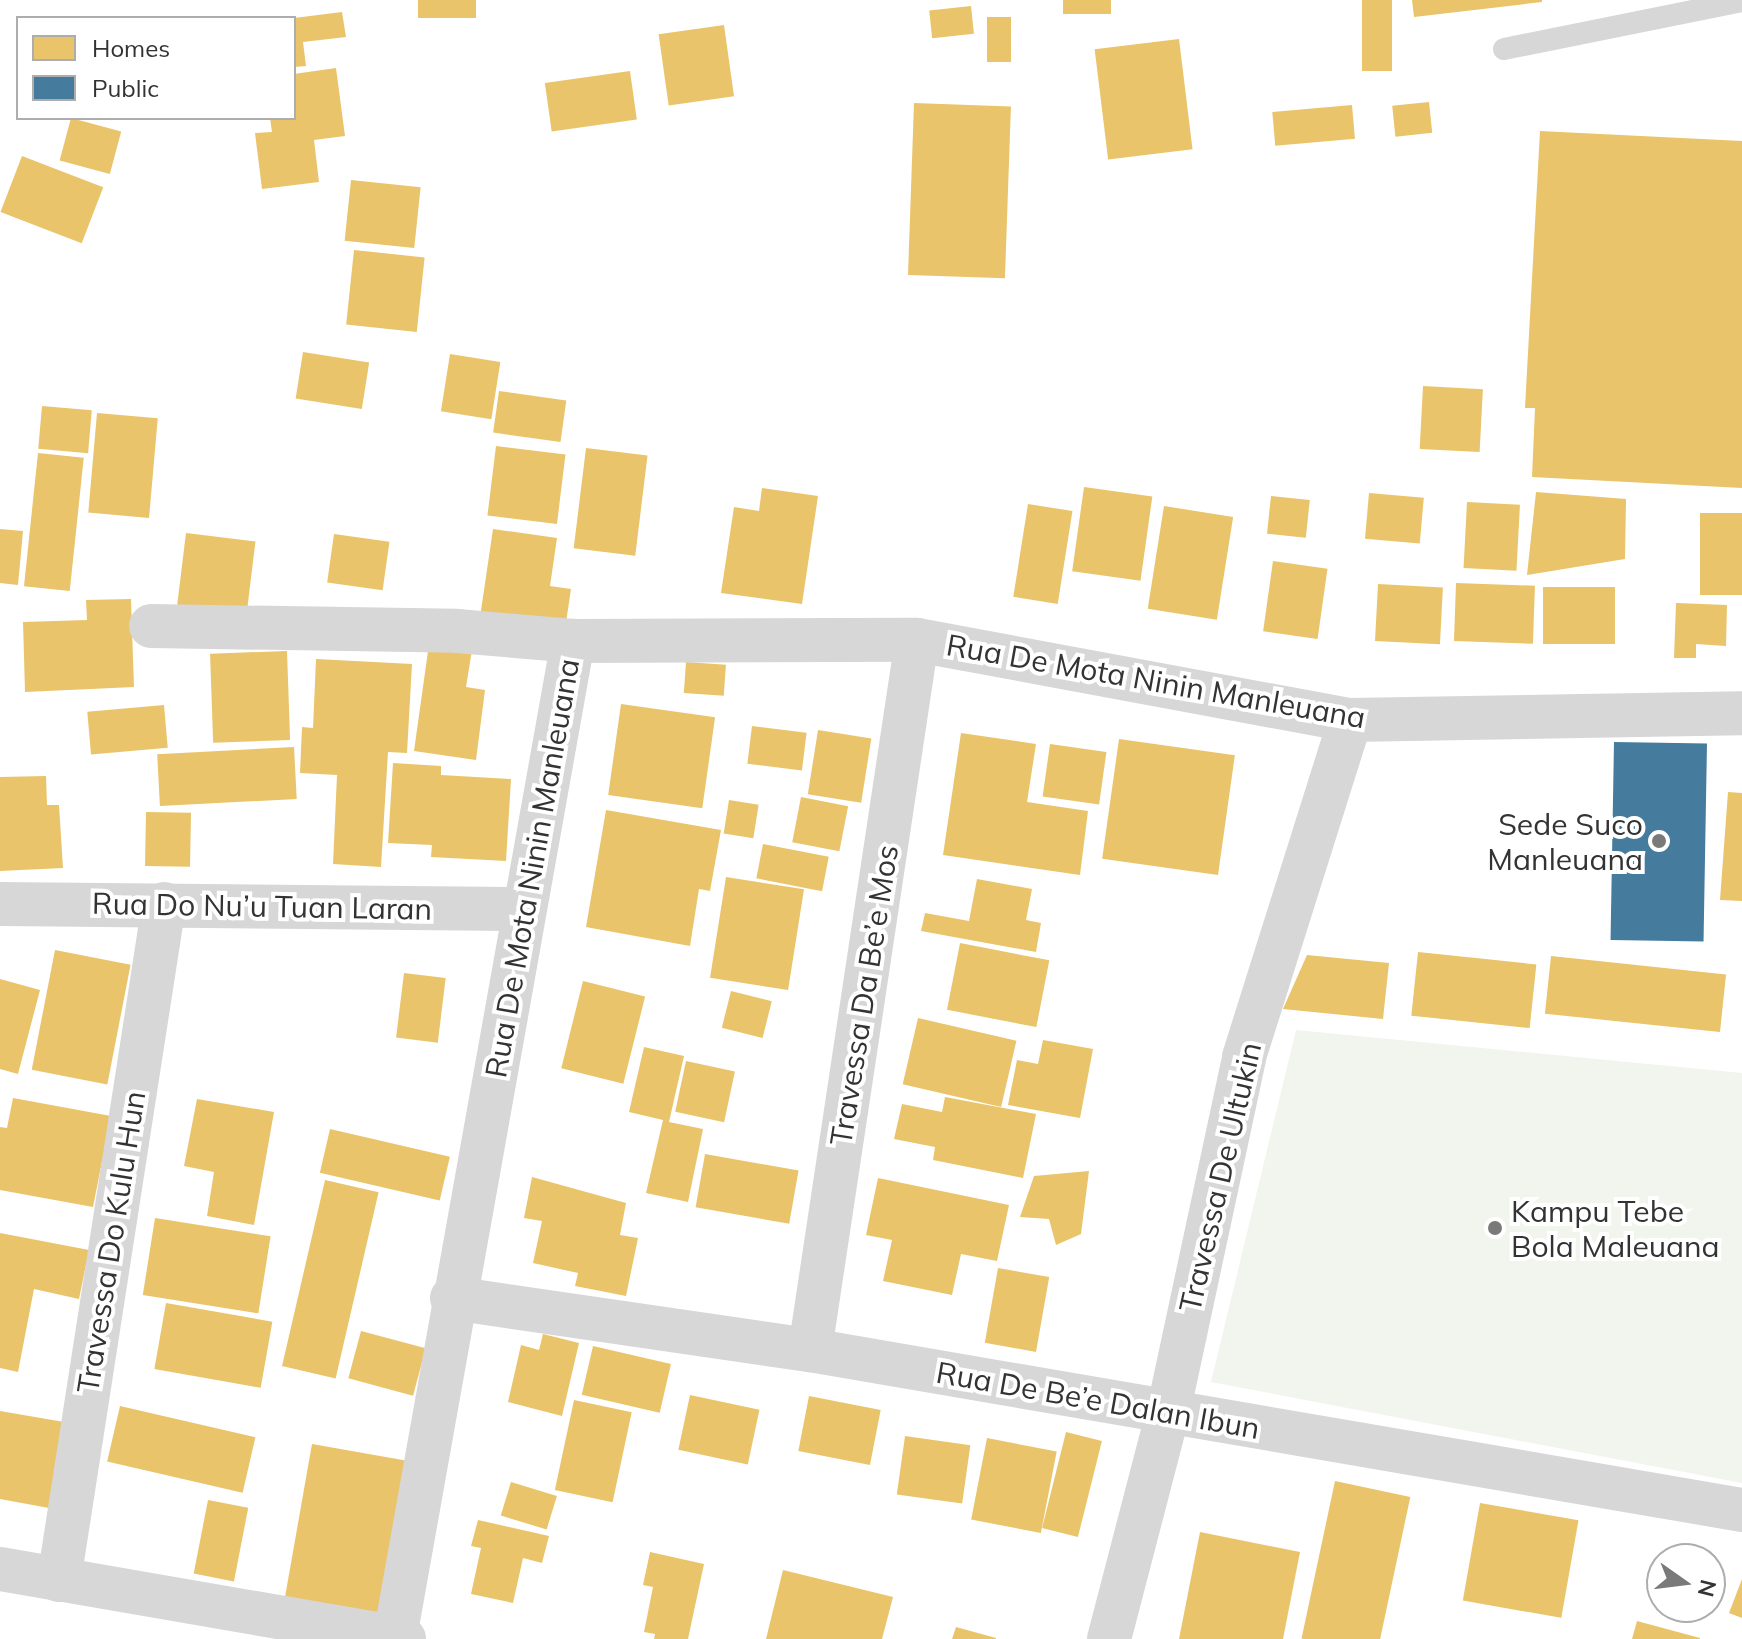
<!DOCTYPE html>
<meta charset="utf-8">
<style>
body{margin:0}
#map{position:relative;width:1742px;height:1639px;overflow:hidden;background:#fff;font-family:Mulish,sans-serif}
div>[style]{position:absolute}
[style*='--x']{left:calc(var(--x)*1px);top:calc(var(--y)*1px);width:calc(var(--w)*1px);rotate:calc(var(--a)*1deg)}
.green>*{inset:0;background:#f1f5ed}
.homes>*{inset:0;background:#e9c46a;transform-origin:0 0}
.public>*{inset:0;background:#457b9d;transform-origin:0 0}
.service>*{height:22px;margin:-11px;padding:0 11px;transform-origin:11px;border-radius:11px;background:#d7d7d7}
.minor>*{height:44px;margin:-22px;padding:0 22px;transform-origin:22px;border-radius:22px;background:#d7d7d7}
.dots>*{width:22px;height:22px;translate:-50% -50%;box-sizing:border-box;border:4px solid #fff;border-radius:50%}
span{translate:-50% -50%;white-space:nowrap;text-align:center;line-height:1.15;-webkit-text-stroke:8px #fff;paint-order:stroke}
.street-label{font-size:30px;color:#333}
.poi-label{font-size:30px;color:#333}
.right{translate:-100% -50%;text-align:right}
.left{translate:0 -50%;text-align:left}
.legend{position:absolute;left:16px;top:16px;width:280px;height:104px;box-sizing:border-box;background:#fff;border:2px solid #adadad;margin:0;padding:10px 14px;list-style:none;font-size:24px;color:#333}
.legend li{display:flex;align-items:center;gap:16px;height:40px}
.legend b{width:40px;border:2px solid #adadad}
.north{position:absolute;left:1646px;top:1543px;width:80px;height:80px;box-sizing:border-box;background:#fff;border:2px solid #adadad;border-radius:50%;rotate:104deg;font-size:22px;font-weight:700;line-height:32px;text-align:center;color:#333}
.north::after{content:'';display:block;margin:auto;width:28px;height:36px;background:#7a7a7a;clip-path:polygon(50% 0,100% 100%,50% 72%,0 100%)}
</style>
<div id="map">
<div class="green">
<i style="clip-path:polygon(1296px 1030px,1742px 1073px,1742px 1483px,1211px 1382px)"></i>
</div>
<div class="homes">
<i style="left:418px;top:0;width:58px;height:18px"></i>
<i style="left:1063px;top:0;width:48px;height:14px"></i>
<i style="left:1362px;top:0;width:30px;height:71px"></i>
<i style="clip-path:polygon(1412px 0,1542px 0,1542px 2px,1414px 17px)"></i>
<i style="left:971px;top:6px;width:28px;height:42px;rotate:84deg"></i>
<i style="clip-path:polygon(342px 12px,346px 37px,303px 42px,306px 66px,294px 67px,294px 18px)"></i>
<i style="left:987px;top:17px;width:24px;height:45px"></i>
<i style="left:724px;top:25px;width:72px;height:66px;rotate:82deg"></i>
<i style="left:1179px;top:39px;width:111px;height:85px;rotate:83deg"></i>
<i style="clip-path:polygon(336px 68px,345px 136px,314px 140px,319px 182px,262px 189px,255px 133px,272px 132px,270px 118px,294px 118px,294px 74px)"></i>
<i style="left:630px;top:71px;width:49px;height:86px;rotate:82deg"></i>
<i style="left:1429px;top:102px;width:31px;height:37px;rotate:84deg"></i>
<i style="left:914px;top:103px;width:97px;height:172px;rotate:2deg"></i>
<i style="left:1352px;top:105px;width:34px;height:80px;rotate:85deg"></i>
<i style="left:71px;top:118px;width:52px;height:44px;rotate:15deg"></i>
<i style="clip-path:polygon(1540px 131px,1742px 141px,1742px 488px,1532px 477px,1535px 408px,1525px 408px)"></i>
<i style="left:22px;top:156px;width:87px;height:60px;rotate:21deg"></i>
<i style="left:351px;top:180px;width:70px;height:61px;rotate:6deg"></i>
<i style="left:354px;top:250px;width:71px;height:75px;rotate:6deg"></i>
<i style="left:303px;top:352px;width:67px;height:47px;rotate:9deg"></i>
<i style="left:450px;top:354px;width:51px;height:58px;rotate:9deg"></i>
<i style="left:1423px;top:386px;width:60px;height:63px;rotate:3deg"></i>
<i style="left:499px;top:391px;width:68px;height:42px;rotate:8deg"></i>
<i style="left:42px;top:406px;width:50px;height:43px;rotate:5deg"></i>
<i style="left:97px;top:413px;width:61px;height:100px;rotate:5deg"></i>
<i style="left:496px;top:446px;width:70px;height:70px;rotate:7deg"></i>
<i style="left:586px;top:448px;width:62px;height:101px;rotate:7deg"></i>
<i style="left:38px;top:453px;width:46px;height:134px;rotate:6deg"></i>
<i style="left:1084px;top:487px;width:69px;height:85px;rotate:8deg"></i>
<i style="clip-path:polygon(762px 488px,818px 496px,802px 604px,721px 593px,734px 507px,759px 511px)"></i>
<i style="clip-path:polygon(1536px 492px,1626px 499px,1625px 559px,1527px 575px)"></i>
<i style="left:1369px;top:493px;width:55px;height:46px;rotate:5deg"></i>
<i style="left:1271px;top:496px;width:39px;height:38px;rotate:6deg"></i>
<i style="left:1467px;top:502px;width:53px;height:66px;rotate:3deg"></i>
<i style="left:1028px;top:504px;width:45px;height:94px;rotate:9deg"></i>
<i style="left:1164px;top:506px;width:70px;height:104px;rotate:9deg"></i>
<i style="left:1700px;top:513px;width:42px;height:82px"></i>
<i style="clip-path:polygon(0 529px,23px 531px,18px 585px,0 583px)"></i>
<i style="clip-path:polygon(493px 529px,557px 538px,550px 586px,571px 589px,564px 636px,479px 624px)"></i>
<i style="left:186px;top:533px;width:70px;height:77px;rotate:7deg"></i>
<i style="left:334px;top:534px;width:56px;height:49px;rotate:8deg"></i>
<i style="left:1273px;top:561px;width:55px;height:71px;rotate:8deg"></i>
<i style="left:1456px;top:583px;width:79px;height:58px;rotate:2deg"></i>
<i style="left:1378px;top:584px;width:65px;height:57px;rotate:3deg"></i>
<i style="left:1615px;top:587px;width:57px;height:72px;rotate:90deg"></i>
<i style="clip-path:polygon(131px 599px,134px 687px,25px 692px,23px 622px,87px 620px,86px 600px)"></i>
<i style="clip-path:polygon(1676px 603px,1727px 605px,1726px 646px,1696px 644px,1696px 658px,1674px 658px)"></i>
<i style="clip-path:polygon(429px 644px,472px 650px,466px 687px,485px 690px,476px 760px,414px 751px)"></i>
<i style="left:287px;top:651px;width:89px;height:77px;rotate:88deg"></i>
<i style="clip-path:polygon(316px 659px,412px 664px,407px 753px,388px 752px,381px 867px,333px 864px,337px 775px,300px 773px,302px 727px,313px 728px)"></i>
<i style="left:686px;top:662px;width:40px;height:31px;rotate:4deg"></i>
<i style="left:621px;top:704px;width:95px;height:92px;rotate:8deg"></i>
<i style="left:164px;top:705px;width:43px;height:77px;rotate:85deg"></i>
<i style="left:752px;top:726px;width:55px;height:38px;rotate:7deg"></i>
<i style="left:818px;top:730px;width:54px;height:65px;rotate:9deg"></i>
<i style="clip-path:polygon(961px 733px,1036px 744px,1027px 802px,1088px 811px,1080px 875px,943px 855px)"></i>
<i style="left:1119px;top:739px;width:117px;height:121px;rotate:8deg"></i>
<i style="left:1050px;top:744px;width:57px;height:53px;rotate:8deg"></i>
<i style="left:294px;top:747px;width:52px;height:137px;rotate:87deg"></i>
<i style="clip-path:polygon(393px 763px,441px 766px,441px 775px,511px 779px,506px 861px,431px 857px,432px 845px,388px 843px)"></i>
<i style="clip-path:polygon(46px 776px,47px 805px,59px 805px,63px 868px,0 871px,0 777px)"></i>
<i style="clip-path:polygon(1728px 792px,1742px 793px,1742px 901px,1720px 900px)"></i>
<i style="left:801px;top:797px;width:48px;height:46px;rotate:11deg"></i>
<i style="left:729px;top:800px;width:30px;height:34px;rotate:9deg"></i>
<i style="clip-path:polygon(606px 810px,721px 830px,710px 891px,699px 889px,690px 946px,586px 927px)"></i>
<i style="left:146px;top:812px;width:45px;height:54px;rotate:1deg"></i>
<i style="left:763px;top:844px;width:67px;height:35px;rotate:11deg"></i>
<i style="left:726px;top:877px;width:79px;height:102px;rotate:9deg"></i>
<i style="clip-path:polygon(977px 879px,1032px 889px,1026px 920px,1041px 923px,1036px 952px,921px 931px,925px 913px,969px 921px)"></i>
<i style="left:960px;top:943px;width:91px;height:68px;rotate:11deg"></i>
<i style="left:55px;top:950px;width:77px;height:122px;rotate:11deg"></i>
<i style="left:1418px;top:952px;width:119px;height:64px;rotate:6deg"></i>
<i style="clip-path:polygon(1307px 955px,1389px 963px,1383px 1019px,1283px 1009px)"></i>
<i style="left:1551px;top:956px;width:176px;height:58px;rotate:6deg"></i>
<i style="left:404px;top:973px;width:42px;height:65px;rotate:7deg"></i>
<i style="clip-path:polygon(0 979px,40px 990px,18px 1074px,0 1069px)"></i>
<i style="left:583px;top:981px;width:64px;height:90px;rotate:14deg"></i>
<i style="left:731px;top:991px;width:42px;height:38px;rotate:14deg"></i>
<i style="left:918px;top:1018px;width:101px;height:68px;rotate:13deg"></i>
<i style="clip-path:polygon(1043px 1040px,1093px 1049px,1080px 1118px,1008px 1105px,1017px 1060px,1038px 1064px)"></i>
<i style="clip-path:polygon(644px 1047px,684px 1056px,669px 1122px,703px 1129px,688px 1202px,646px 1193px,663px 1120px,629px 1112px)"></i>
<i style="left:686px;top:1061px;width:50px;height:52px;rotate:12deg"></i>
<i style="clip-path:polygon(945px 1097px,1036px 1114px,1023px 1178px,933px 1160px,935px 1147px,894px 1139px,902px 1104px,942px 1112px)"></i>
<i style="clip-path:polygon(13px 1098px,111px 1116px,93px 1207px,0 1190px,0 1127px,7px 1128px)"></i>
<i style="clip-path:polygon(197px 1099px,274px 1112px,254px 1225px,207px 1216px,214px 1172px,184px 1166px)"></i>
<i style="left:330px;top:1129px;width:123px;height:45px;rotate:13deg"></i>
<i style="left:705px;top:1154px;width:95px;height:54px;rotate:10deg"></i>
<i style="clip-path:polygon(1089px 1171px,1081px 1234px,1056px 1245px,1049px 1219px,1020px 1217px,1034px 1176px)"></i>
<i style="clip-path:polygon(532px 1177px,626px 1203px,620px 1235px,638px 1238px,626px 1296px,575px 1286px,578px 1273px,533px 1263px,542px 1221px,524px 1218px)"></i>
<i style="clip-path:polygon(878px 1178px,1009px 1205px,997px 1261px,961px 1254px,952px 1295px,883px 1281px,892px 1240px,866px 1235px)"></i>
<i style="left:325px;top:1180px;width:55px;height:191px;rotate:13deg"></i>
<i style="left:155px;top:1218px;width:117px;height:78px;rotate:9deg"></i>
<i style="clip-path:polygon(0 1233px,89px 1250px,79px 1299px,34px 1289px,18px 1372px,0 1368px)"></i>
<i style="left:998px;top:1268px;width:52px;height:76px;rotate:10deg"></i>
<i style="left:166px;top:1303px;width:108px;height:67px;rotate:10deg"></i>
<i style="left:361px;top:1331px;width:67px;height:49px;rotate:15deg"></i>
<i style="clip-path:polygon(543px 1334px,579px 1343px,562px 1416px,508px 1402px,521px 1345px,539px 1350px)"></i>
<i style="left:593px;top:1346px;width:80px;height:50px;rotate:13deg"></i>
<i style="left:690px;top:1395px;width:71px;height:56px;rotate:12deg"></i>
<i style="left:809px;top:1396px;width:73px;height:56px;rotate:11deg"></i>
<i style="left:574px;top:1400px;width:59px;height:92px;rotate:12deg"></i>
<i style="left:120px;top:1406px;width:139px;height:57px;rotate:13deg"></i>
<i style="clip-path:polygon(0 1411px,64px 1422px,49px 1508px,0 1499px)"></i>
<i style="left:1066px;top:1432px;width:37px;height:99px;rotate:14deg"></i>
<i style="left:905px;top:1436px;width:66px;height:59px;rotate:8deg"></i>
<i style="left:987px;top:1438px;width:71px;height:83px;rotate:11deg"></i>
<i style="left:312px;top:1444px;width:95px;height:159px;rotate:10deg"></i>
<i style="left:1335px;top:1481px;width:77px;height:161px;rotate:12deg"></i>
<i style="left:511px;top:1482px;width:48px;height:35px;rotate:17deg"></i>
<i style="left:208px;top:1500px;width:41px;height:75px;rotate:11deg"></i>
<i style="left:1480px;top:1503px;width:100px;height:99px;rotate:10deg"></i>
<i style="clip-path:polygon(478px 1520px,549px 1536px,542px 1563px,523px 1558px,513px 1603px,471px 1594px,481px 1548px,471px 1546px)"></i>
<i style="clip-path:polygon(1200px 1532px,1300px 1552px,1283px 1639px,1179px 1639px)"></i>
<i style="clip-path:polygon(650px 1552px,704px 1564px,688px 1639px,654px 1639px,655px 1634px,644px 1632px,653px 1587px,643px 1585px)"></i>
<i style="clip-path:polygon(783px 1570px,893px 1597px,882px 1639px,766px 1639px)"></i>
<i style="clip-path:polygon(1742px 1579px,1742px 1618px,1729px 1613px)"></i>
<i style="clip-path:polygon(1637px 1621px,1700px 1638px,1700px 1639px,1632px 1639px)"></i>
<i style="clip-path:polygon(956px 1627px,996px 1638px,996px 1639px,952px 1639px)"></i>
</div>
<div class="public">
<i style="left:1614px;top:742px;width:93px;height:198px;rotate:1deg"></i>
</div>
<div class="service">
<i style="--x:1504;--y:49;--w:243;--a:-11.4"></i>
</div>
<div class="minor">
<i style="--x:151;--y:626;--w:306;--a:0.9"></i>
<i style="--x:457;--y:631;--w:116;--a:4.9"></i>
<i style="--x:0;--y:904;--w:524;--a:0.55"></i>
<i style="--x:452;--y:1298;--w:362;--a:8.3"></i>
<i style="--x:810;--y:1350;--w:946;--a:9.74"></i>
<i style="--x:810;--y:1350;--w:718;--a:-81.43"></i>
<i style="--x:0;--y:1569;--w:410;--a:9.8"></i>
<i style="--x:59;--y:1580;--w:684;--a:-81.17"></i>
<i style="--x:395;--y:1637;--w:1012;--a:-79.87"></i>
<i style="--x:573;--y:641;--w:344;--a:-0.2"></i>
<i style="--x:917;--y:640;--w:440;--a:10.5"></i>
<i style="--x:1350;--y:720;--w:392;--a:-1"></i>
<i style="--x:1109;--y:1639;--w:234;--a:-75.4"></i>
<i style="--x:1168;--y:1413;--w:364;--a:-77.9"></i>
<i style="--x:1244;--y:1057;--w:353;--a:-72.5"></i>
</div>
<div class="dots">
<i style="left:1659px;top:841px;background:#7a7a7a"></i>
<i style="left:1495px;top:1228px;background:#7a7a7a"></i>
</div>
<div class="street-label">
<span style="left:1156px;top:681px;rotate:10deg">Rua De Mota Ninin Manleuana</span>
<span style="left:532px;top:868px;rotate:-80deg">Rua De Mota Ninin Manleuana</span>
<span style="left:262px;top:906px;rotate:1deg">Rua Do Nu’u Tuan Laran</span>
<span style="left:864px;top:995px;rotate:-81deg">Travessa Da Be’e Mos</span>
<span style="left:1220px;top:1177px;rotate:-77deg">Travessa De Ultukin</span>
<span style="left:111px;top:1242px;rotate:-81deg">Travessa Do Kulu Hun</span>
<span style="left:1098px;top:1400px;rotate:10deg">Rua De Be’e Dalan Ibun</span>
</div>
<div class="poi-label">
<span class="right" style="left:1643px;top:841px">Sede Suco<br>Manleuana</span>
<span class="left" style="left:1511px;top:1228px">Kampu Tebe<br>Bola Maleuana</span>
</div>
<ul class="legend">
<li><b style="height:22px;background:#e9c46a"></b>Homes</li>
<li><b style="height:22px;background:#457b9d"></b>Public</li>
</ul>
<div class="north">N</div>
</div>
